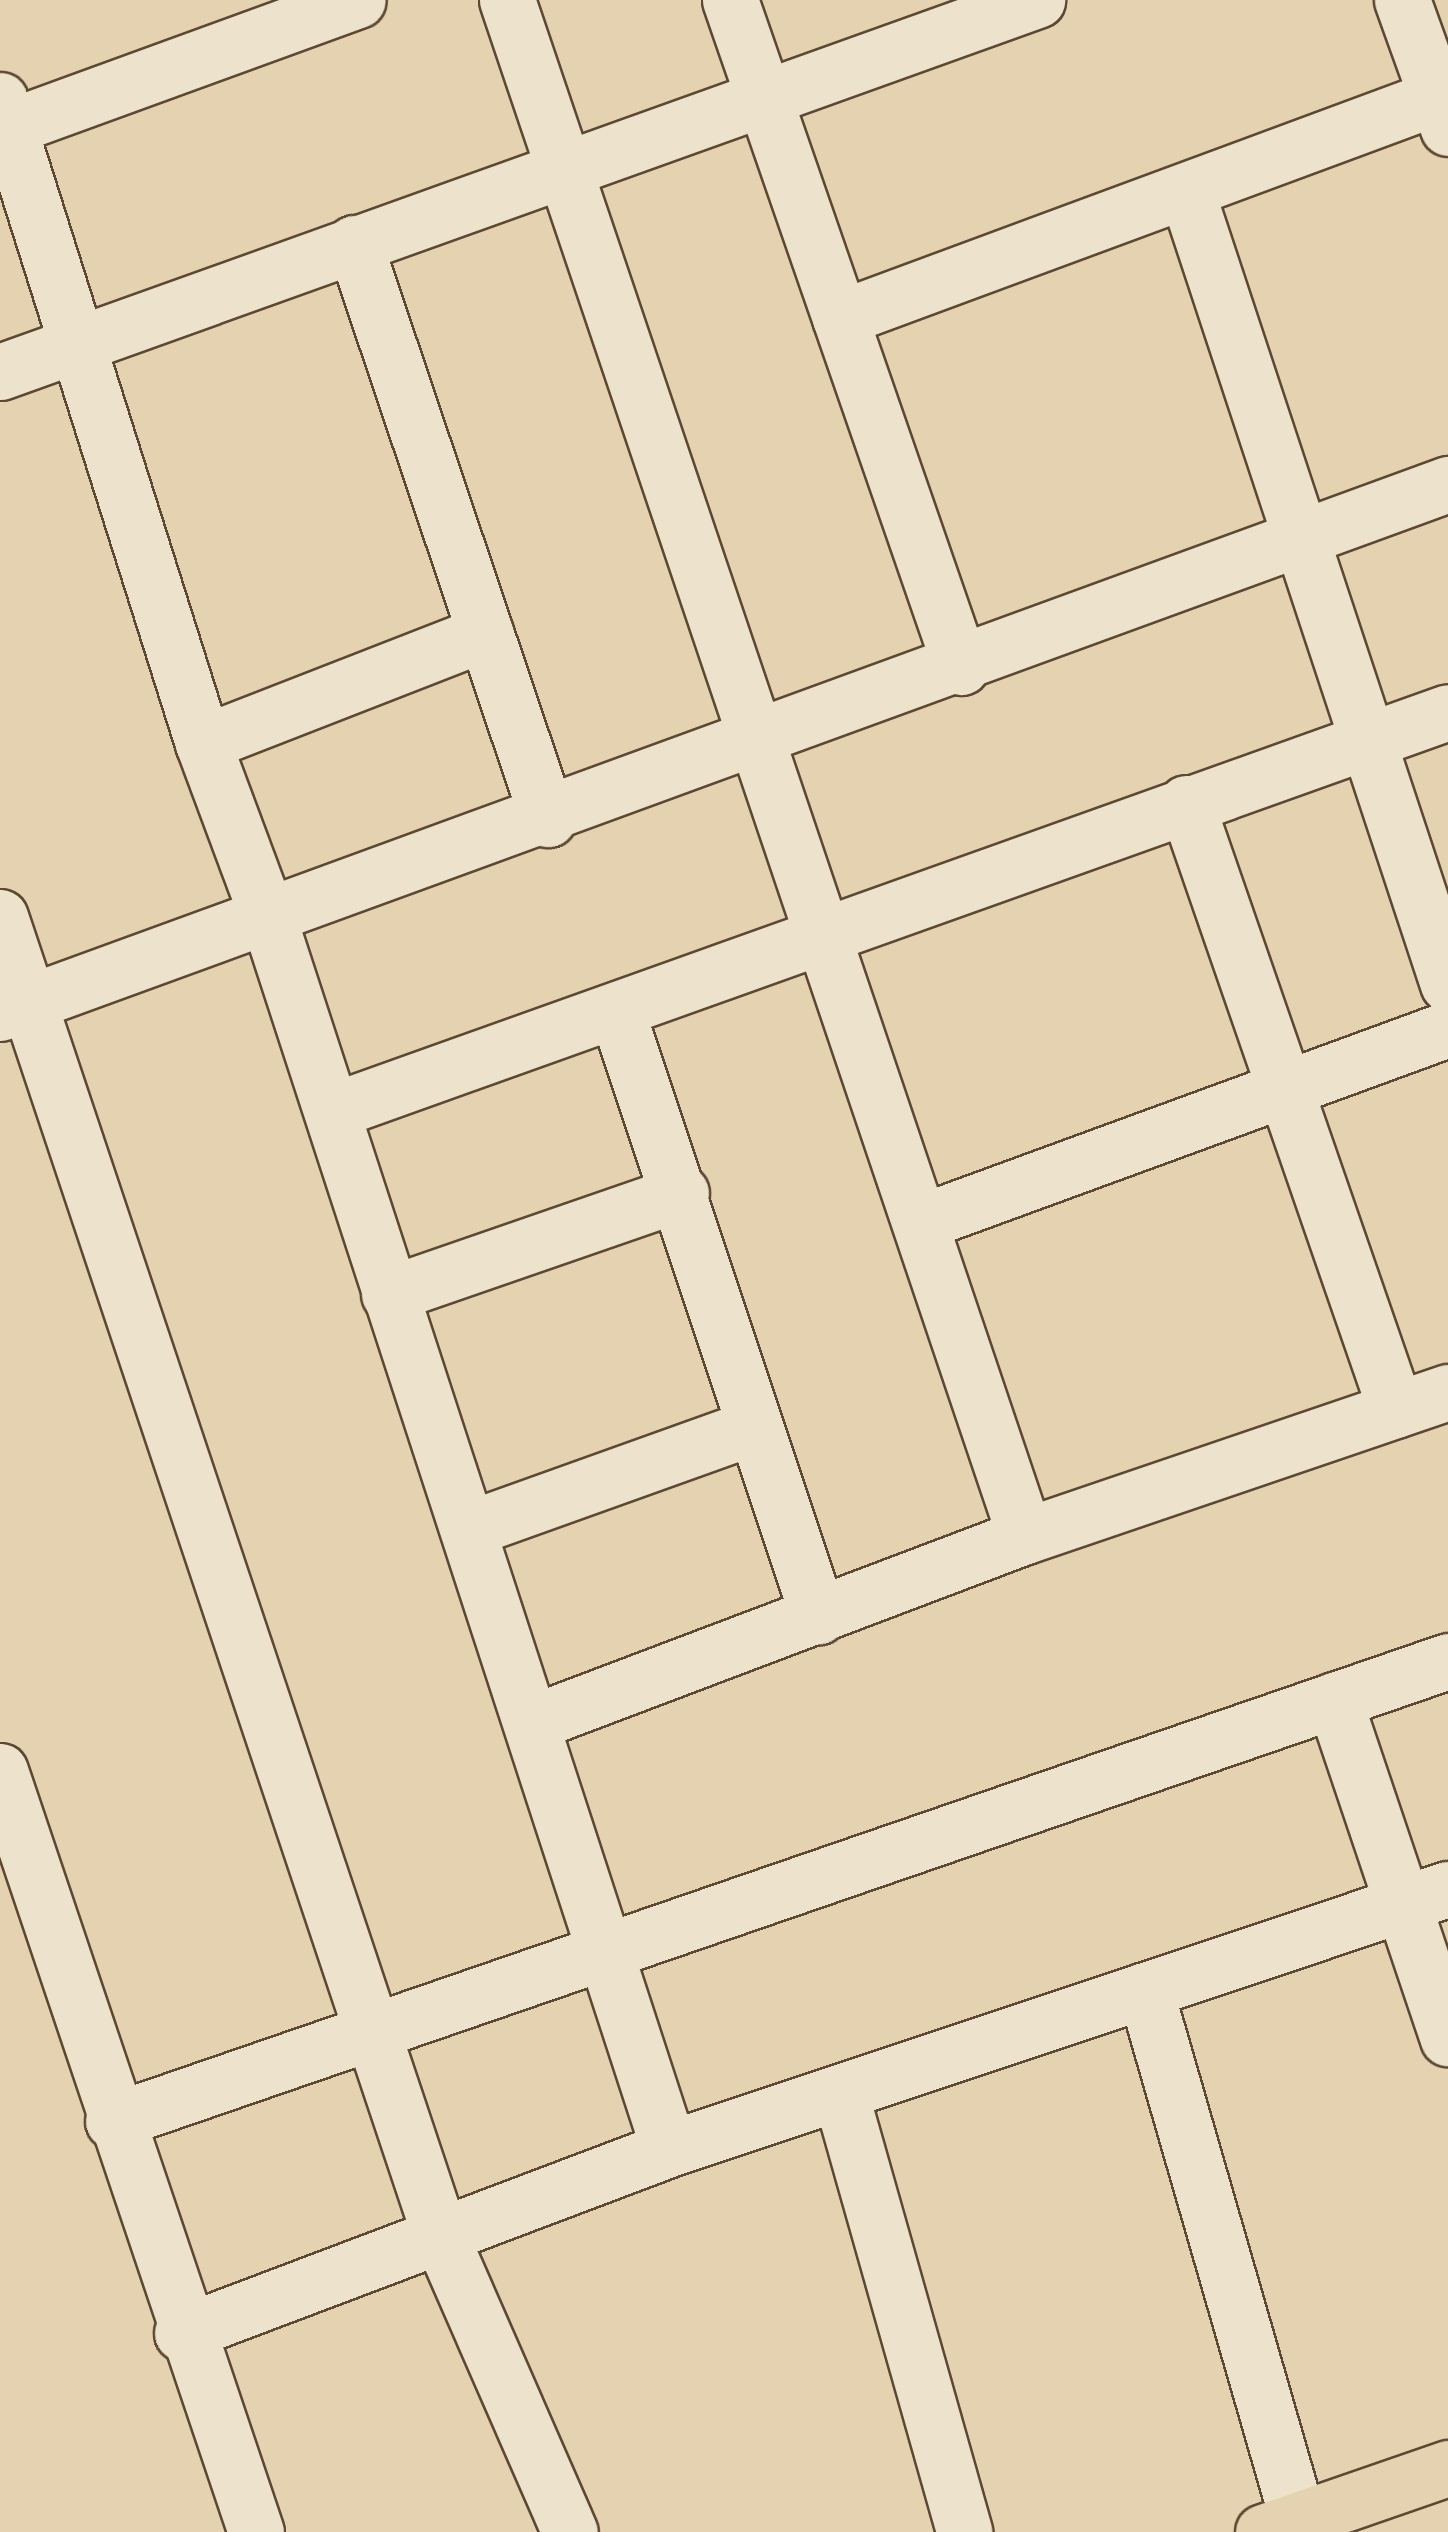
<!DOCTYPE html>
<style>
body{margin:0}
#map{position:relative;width:1448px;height:2532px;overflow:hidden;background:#e4d2b0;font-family:"Libre Bodoni",serif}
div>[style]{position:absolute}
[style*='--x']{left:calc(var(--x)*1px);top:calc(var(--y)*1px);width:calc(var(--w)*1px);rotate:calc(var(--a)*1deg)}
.roads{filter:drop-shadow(2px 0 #5c4833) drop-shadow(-2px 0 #5c4833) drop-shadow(0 2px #5c4833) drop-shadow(0 -2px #5c4833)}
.minor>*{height:55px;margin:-27.5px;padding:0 27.5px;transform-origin:27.5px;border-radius:27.5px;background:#ede2cc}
.highway>*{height:55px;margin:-27.5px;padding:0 27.5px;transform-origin:27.5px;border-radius:27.5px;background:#e4d2b0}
span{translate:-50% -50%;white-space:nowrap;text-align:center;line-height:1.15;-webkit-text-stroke:9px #ede2cc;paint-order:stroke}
</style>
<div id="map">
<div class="roads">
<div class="minor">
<i style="--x:507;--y:0;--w:1621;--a:71.36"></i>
<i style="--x:730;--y:0;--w:706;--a:70.9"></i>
<i style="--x:1402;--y:0;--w:136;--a:70.2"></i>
<i style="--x:0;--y:100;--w:674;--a:72.48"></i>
<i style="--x:203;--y:743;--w:189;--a:69.6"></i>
<i style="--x:269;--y:920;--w:1292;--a:71.97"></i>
<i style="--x:9;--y:127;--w:371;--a:-20"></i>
<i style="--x:1187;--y:193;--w:833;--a:71.74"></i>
<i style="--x:354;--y:243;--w:608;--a:71.39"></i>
<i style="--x:840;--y:318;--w:648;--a:-20.31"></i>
<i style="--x:0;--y:372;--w:1102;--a:-19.73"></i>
<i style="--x:203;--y:743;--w:303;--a:-21.3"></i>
<i style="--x:1186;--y:803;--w:642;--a:70.92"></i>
<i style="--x:0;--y:917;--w:1390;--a:71.54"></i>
<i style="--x:440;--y:2235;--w:324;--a:66.4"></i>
<i style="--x:617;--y:1012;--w:637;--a:71.59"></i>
<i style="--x:0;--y:1013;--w:1542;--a:-20.07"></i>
<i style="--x:332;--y:1111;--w:1185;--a:-19.67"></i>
<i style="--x:921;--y:1222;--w:561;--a:-20.11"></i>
<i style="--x:389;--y:1294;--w:309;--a:-19.1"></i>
<i style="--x:468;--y:1529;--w:303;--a:-19.7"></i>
<i style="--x:1334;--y:1700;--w:357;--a:71.4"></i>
<i style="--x:531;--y:1723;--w:528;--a:-20.73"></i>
<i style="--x:1025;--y:1536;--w:447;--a:-18.8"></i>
<i style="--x:0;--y:1771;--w:803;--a:71.41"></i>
<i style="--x:1145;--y:1990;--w:552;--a:73.9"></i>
<i style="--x:841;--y:2096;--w:453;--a:74.2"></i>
<i style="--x:113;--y:2121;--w:1412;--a:-19.01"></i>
<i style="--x:182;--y:2333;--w:521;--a:-20.7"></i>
<i style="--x:669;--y:2149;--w:821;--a:-18.46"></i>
</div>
<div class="highway">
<i style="--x:1263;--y:2532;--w:196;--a:-19.1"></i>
</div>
</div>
</div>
